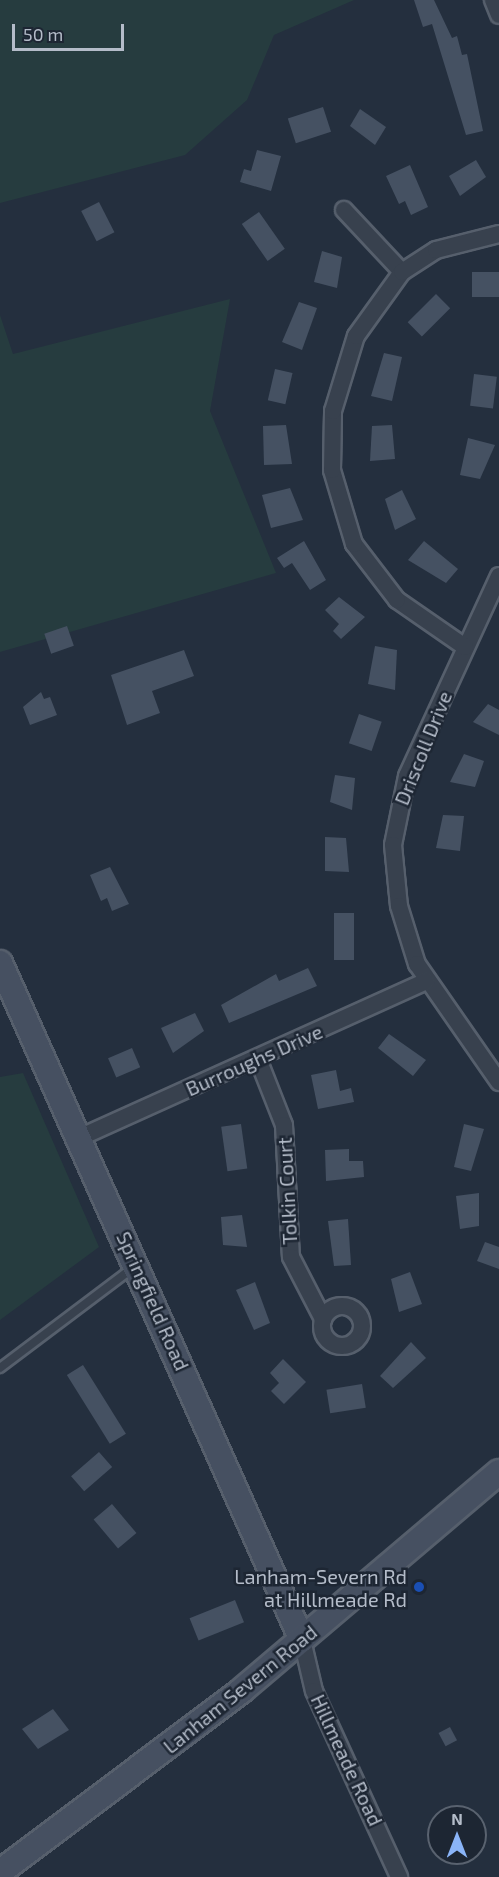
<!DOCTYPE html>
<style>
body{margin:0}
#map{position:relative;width:499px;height:1877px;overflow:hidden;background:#242f3e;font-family:"Exo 2",sans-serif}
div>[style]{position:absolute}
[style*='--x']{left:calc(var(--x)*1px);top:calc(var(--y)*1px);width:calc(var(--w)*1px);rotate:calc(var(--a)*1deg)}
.green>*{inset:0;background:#263c3f}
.building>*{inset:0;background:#455162;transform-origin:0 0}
.roads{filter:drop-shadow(2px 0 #565f6c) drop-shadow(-2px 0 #565f6c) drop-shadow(0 2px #565f6c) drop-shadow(0 -2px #565f6c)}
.lane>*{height:8px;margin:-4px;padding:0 4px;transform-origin:4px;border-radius:4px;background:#38414e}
.street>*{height:16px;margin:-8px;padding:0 8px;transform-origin:8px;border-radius:8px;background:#38414e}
.street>.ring{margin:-8px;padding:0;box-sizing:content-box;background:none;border:16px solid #38414e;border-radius:50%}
.secondary>*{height:24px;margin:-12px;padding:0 12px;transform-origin:12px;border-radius:12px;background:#465061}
.dots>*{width:16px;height:16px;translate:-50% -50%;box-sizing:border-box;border:3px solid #1d2633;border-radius:50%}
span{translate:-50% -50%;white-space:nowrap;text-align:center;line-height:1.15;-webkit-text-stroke:5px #1d2633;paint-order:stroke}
.street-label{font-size:20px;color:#b4bcc9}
.poi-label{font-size:20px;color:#b4bcc9}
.right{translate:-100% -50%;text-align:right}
.north{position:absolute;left:427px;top:1805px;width:60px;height:60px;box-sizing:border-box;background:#1d2633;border:2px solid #59626f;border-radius:50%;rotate:0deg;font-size:16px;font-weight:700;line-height:24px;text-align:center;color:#b4bcc9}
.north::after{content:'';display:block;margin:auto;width:21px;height:27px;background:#8ab4f8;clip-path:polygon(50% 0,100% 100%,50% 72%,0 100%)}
.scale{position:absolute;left:12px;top:24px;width:112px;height:27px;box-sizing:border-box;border:3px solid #b4bcc9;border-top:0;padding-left:8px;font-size:18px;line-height:21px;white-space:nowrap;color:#b4bcc9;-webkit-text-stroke:4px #1d2633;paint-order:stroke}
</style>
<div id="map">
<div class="green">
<i style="clip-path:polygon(0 0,354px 0,274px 35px,247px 100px,185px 155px,0 203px)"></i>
<i style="clip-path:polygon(230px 299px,210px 411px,276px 573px,0 652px,0 315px,13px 354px)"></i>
<i style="clip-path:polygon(23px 1073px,99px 1247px,0 1320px,0 1077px)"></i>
</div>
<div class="building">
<i style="clip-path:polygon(414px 0,434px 0,452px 38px,457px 36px,462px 55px,467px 54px,483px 131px,466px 135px,432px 24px,423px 27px)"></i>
<i style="left:323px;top:107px;width:26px;height:37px;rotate:72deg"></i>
<i style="clip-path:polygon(360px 109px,386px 127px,375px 145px,350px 126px)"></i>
<i style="clip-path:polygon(257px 150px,281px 156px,271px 191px,240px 182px,244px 169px,251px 171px)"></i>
<i style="clip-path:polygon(476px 160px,486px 177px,460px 196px,449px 176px)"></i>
<i style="clip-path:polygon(410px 165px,428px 207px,411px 215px,405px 201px,399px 204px,386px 176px)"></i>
<i style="left:99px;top:202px;width:34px;height:20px;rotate:63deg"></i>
<i style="left:259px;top:212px;width:45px;height:21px;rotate:55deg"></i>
<i style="clip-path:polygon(322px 251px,342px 257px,337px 288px,314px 282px)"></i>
<i style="left:499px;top:272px;width:25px;height:27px;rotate:90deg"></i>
<i style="left:436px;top:294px;width:20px;height:40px;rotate:45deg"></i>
<i style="clip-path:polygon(299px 302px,317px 308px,302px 350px,282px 342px)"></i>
<i style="clip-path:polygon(384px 353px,402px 357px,392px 401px,371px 396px)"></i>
<i style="left:275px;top:369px;width:18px;height:32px;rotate:13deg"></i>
<i style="left:474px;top:374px;width:23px;height:32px;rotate:7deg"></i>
<i style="clip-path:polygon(286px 425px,292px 464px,264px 465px,263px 426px)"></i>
<i style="clip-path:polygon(392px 425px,395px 459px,370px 461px,372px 426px)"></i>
<i style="clip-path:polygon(468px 438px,495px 445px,480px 479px,460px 475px)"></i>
<i style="clip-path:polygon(290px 488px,303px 520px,271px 528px,262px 495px)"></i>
<i style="clip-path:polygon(402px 490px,416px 519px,395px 530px,385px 499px)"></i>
<i style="clip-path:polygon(304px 541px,326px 580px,310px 590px,292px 563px,284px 568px,277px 558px)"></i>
<i style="clip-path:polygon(424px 541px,458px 569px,446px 583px,408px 560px)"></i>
<i style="clip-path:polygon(339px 597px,365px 617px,341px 639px,333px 631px,339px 624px,325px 610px)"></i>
<i style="left:67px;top:626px;width:21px;height:24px;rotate:71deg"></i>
<i style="clip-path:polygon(375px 646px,397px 650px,395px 690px,368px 684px)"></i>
<i style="clip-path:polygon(184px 650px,194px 676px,152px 691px,160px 713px,127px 725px,111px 675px)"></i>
<i style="clip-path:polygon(41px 692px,44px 699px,50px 697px,57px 715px,30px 725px,23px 707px)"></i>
<i style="clip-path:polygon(488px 704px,499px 710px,499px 735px,473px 722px)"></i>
<i style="left:359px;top:714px;width:24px;height:31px;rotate:19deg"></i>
<i style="clip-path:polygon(464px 754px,484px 761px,475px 787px,450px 782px)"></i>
<i style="clip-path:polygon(335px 775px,355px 778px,352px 810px,330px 802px)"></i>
<i style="clip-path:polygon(443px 815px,464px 816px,460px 851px,436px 848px)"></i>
<i style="clip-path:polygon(325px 837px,346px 838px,349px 872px,325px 871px)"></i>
<i style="clip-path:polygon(110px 867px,129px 904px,112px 911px,107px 898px,101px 901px,90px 875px)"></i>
<i style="left:354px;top:913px;width:47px;height:20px;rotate:90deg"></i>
<i style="clip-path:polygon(308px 968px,317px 986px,229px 1023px,221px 1005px,276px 974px,279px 981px)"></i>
<i style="clip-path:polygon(195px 1013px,204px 1031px,173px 1053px,161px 1028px)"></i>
<i style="clip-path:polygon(389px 1034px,426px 1060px,413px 1076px,378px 1048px)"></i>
<i style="left:132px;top:1048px;width:21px;height:26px;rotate:67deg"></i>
<i style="clip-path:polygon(336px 1070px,340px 1091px,351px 1088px,354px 1102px,318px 1109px,311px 1075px)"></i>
<i style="left:241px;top:1124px;width:45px;height:20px;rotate:82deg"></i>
<i style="clip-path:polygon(464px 1124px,484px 1129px,471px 1171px,454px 1167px)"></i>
<i style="clip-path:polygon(349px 1149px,349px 1161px,363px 1161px,364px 1177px,326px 1181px,325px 1150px)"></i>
<i style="clip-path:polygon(479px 1193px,479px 1226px,460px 1229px,456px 1196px)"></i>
<i style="clip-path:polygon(242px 1215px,247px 1247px,223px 1245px,221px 1217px)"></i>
<i style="clip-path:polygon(348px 1219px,351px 1265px,334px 1266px,328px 1221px)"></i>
<i style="clip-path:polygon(485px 1242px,499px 1247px,499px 1269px,477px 1261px)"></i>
<i style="clip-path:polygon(410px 1272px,422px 1304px,399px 1312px,391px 1279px)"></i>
<i style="clip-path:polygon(255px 1282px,270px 1323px,254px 1330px,236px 1290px)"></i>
<i style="clip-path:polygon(411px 1342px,426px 1358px,393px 1388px,380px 1376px)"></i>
<i style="clip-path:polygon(283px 1359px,306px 1382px,284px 1404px,271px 1391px,279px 1383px,270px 1373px)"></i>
<i style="left:83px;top:1365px;width:81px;height:19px;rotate:58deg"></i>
<i style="left:362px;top:1384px;width:24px;height:36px;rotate:81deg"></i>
<i style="left:99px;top:1452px;width:20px;height:37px;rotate:49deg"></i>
<i style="left:112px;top:1504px;width:38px;height:24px;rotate:50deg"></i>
<i style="left:235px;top:1600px;width:24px;height:49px;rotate:68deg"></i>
<i style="clip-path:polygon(53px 1709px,69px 1730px,38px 1749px,22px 1729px)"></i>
<i style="left:450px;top:1727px;width:15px;height:13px;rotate:62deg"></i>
</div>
<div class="roads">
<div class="lane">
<i style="--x:0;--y:1368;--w:168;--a:-37"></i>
</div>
<div class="street">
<i style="--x:493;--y:0;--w:16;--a:68"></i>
<i style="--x:344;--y:210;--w:85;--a:46.9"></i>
<i style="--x:499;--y:576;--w:220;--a:114.7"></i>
<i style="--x:407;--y:776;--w:70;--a:101.5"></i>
<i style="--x:393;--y:845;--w:61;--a:84.4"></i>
<i style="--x:399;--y:906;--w:61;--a:72.8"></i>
<i style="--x:417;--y:964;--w:144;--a:55.2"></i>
<i style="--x:465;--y:647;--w:83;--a:-145.3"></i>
<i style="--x:397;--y:600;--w:71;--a:-127.5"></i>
<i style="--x:354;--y:544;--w:77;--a:-106.6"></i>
<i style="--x:332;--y:470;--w:59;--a:-89"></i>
<i style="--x:333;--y:411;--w:78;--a:-73"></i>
<i style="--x:356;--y:336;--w:79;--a:-54.3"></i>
<i style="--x:402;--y:272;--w:40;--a:-32.9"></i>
<i style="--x:436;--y:250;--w:65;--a:-14.3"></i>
<i style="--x:258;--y:1059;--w:71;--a:68.5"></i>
<i style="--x:284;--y:1125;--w:132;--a:87"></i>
<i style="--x:291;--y:1257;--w:70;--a:62.7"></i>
<i style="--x:81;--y:1137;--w:379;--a:-24.3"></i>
<i class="ring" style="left:322px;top:1306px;width:24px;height:24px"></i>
<i style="--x:302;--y:1640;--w:52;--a:76.8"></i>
<i style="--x:314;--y:1691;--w:205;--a:65.4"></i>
</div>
<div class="secondary">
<i style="--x:0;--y:963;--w:741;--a:65.96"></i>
<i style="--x:0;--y:1872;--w:303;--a:-36.9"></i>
<i style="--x:242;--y:1690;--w:337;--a:-40.3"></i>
</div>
</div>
<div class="dots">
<i style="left:419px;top:1587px;background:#1a4fb4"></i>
</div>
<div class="street-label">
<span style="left:423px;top:748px;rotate:-68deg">Driscoll Drive</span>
<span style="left:254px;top:1060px;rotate:-24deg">Burroughs Drive</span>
<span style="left:287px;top:1191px;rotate:-93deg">Tolkin Court</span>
<span style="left:153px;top:1301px;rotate:66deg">Springfield Road</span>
<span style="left:240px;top:1689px;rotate:-39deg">Lanham Severn Road</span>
<span style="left:347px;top:1760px;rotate:65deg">Hillmeade Road</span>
</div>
<div class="poi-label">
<span class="right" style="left:407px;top:1588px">Lanham-Severn Rd<br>at Hillmeade Rd</span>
</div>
<div class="north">N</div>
<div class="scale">50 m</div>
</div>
